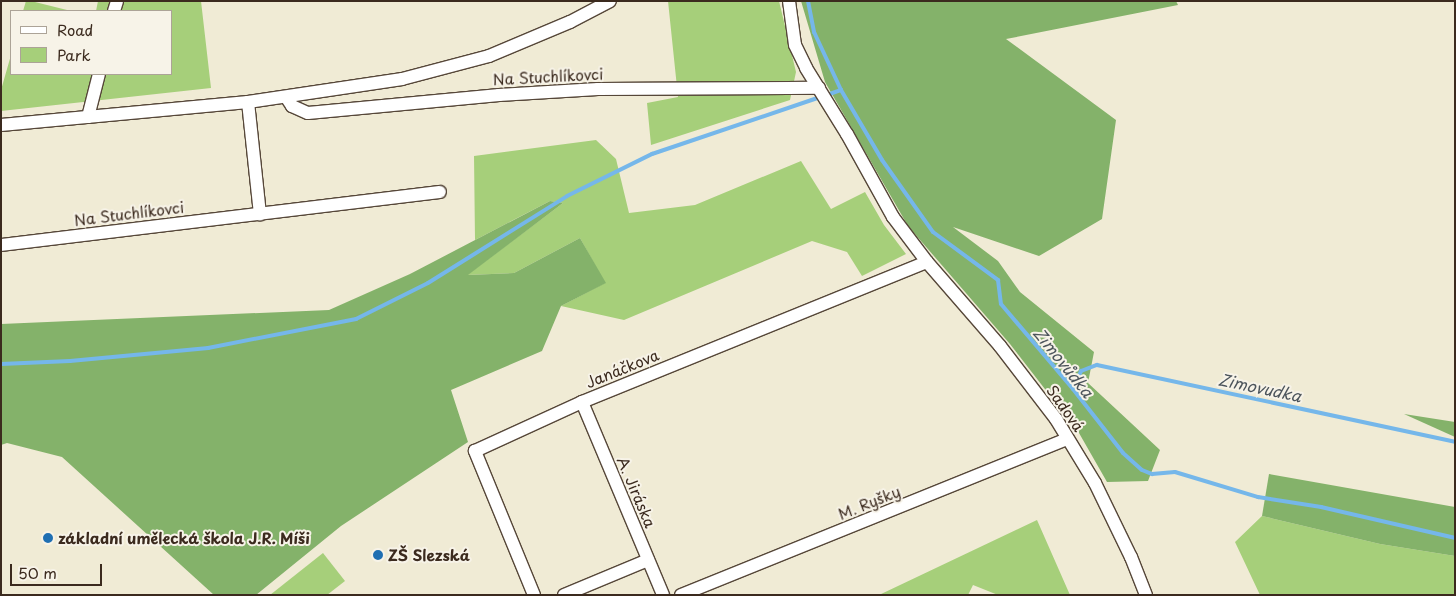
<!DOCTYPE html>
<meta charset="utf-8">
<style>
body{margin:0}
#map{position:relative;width:1456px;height:596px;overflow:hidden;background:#f0ebd5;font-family:"Playpen Sans",sans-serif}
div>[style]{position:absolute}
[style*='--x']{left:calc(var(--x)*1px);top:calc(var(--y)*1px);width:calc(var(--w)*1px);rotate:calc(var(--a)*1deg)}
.green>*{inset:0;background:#a6cf7a}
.forest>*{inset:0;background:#84b26a}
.stream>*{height:4px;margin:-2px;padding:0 2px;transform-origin:2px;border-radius:2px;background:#75b7ea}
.roads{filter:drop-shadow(1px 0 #564739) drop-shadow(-1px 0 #564739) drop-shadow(0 1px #564739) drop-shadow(0 -1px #564739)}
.minor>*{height:12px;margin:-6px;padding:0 6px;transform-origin:6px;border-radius:6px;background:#fff}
.dots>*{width:14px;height:14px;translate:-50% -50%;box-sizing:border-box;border:2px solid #f7f3e8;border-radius:50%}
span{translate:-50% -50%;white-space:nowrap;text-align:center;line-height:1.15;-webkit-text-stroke:4px #f7f3e8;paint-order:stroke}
.street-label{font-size:15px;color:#3b2a1e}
.poi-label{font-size:15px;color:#3b2a1e;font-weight:700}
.left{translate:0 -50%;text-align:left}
.water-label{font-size:16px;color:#4c545b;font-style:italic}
.frame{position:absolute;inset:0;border:2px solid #3b2a1e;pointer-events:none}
.legend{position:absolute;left:10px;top:10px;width:162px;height:65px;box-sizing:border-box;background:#f7f3e8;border:1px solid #aca397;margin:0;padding:6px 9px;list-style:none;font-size:15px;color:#3b2a1e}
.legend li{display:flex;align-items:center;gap:10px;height:25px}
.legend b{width:25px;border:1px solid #aca397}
.scale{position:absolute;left:10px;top:564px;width:92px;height:22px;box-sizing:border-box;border:2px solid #3b2a1e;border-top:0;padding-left:6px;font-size:15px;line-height:18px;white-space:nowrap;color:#3b2a1e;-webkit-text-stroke:4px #f7f3e8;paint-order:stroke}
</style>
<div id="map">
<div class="green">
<i style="clip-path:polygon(26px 1px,31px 1px,71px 11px,23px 11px)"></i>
<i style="clip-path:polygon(98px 1px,201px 1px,211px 88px,1px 111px,1px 90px,11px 55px,11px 74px,171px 74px,171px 11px,96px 11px)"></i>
<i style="clip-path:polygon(668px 1px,779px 1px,796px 72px,790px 100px,651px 145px,647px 103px,678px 97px)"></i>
<i style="clip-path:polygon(596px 140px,616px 159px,629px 213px,695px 205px,801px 161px,831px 209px,865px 192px,884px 225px,906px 254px,862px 276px,847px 252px,812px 241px,624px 320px,561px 306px,605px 283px,580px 238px,514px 273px,467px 275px,563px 203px,550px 201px,475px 240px,474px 156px)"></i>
<i style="clip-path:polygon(1262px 516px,1380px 544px,1455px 556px,1455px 595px,1260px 595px,1235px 542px)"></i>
<i style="clip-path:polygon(1037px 520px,1070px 595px,998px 595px,973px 585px,968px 595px,879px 595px)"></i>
<i style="clip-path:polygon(323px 553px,345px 581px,327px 595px,270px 595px)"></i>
</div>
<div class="forest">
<i style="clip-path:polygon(801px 1px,1176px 1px,1178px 5px,1006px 39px,1116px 120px,1102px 219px,1039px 256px,953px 227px,998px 261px,1020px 292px,1094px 352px,1088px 383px,1160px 450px,1148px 481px,1107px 482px,1079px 433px,1010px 344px,908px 226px,825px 82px)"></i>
<i style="clip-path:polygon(550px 201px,563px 203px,468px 275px,514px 273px,580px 238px,606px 283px,561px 306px,542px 351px,451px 390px,468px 442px,341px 526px,256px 595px,214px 595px,62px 457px,7px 443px,1px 445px,1px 324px,329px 310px,410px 274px)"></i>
<i style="clip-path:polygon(1404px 414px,1455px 422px,1455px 437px)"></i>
<i style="clip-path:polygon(1269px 474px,1455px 507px,1455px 556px,1380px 544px,1262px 516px)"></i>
</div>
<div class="stream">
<i style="--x:808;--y:1;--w:32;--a:79"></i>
<i style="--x:814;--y:32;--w:64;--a:65"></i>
<i style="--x:841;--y:90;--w:81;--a:59.6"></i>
<i style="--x:882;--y:160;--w:88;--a:54.7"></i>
<i style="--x:933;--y:232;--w:81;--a:36.4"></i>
<i style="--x:998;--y:280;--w:24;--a:83"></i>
<i style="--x:1001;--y:304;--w:111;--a:49.7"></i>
<i style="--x:1073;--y:389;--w:81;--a:52"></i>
<i style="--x:1123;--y:453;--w:25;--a:42"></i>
<i style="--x:1142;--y:470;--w:11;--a:22"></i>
<i style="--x:1152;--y:474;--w:23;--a:-5"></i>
<i style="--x:1175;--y:472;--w:87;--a:16.8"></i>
<i style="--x:1258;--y:497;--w:64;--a:9"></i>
<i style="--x:1321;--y:507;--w:138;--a:13"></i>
<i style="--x:827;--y:95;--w:15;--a:-20"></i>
<i style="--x:1;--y:364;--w:69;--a:-2.5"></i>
<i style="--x:70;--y:361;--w:139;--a:-5.4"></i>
<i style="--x:208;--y:348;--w:151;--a:-11.1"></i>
<i style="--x:356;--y:319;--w:80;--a:-26.6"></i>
<i style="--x:428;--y:283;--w:164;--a:-32"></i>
<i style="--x:567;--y:196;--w:95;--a:-26.3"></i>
<i style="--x:652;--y:154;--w:177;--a:-18.7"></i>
<i style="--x:1073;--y:389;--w:20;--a:-66"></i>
<i style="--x:1081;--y:371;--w:17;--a:-21"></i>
<i style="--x:1097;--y:365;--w:366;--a:12.1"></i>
</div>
<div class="roads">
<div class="minor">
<i style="--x:789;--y:1;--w:44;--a:82.2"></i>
<i style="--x:795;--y:45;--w:25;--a:64"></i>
<i style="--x:806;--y:68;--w:78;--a:58.2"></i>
<i style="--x:847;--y:134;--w:95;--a:61"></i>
<i style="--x:893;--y:217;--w:56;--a:52.9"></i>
<i style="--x:927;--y:262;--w:111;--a:49"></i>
<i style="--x:1000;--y:346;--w:92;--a:52.5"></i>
<i style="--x:1056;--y:419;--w:75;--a:58.6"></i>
<i style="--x:1095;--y:483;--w:82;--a:64.1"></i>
<i style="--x:1131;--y:557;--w:41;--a:68.5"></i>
<i style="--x:114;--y:11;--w:10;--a:-73"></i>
<i style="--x:286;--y:97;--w:11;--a:56"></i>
<i style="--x:292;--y:106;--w:17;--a:24"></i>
<i style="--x:308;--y:113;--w:192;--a:-5.4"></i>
<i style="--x:499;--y:95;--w:99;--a:-3.5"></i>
<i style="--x:598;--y:89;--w:221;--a:-0.3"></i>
<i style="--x:248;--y:102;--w:113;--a:83.9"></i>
<i style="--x:88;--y:117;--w:44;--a:-75.7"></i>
<i style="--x:1;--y:125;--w:248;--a:-5.3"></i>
<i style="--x:248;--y:102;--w:156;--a:-8.5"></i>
<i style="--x:402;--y:79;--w:90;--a:-14.8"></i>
<i style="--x:489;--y:56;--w:88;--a:-22.8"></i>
<i style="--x:570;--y:22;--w:45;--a:-27.7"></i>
<i style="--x:1;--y:245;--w:442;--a:-6.9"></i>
<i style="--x:582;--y:402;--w:209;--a:67.2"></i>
<i style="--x:534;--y:595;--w:156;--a:-112.3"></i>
<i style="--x:475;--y:451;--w:118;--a:-24.6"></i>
<i style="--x:582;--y:402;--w:372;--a:-22.1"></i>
<i style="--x:564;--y:595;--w:91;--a:-22.6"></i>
<i style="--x:681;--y:595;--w:417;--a:-22"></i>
</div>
</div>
<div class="dots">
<i style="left:48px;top:538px;background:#1f6fb2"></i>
<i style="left:378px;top:555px;background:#1f6fb2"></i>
</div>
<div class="street-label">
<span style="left:548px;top:76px;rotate:-3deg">Na Stuchlíkovci</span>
<span style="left:129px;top:213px;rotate:-7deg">Na Stuchlíkovci</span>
<span style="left:622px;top:368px;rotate:-22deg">Janáčkova</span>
<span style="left:1066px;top:408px;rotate:55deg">Sadová</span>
<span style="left:637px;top:492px;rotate:67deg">A. Jiráska</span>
<span style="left:869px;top:502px;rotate:-22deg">M. Ryšky</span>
</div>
<div class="poi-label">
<span class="left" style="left:58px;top:538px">základní umělecká škola J.R. Míši</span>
<span class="left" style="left:388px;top:555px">ZŠ Slezská</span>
</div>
<div class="water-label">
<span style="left:1064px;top:362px;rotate:51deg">Zimovůdka</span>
<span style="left:1260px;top:387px;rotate:12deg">Zimovudka</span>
</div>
<div class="frame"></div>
<ul class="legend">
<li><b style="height:6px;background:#fff"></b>Road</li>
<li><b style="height:14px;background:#a6cf7a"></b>Park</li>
</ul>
<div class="scale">50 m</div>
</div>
